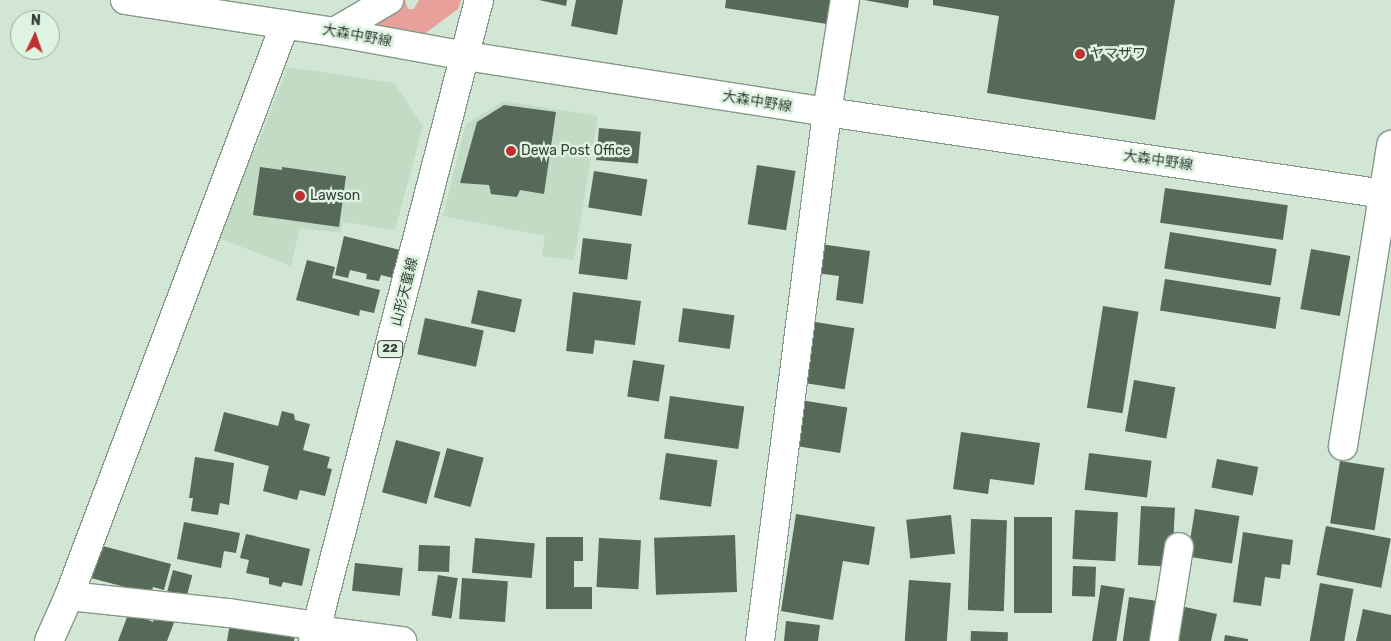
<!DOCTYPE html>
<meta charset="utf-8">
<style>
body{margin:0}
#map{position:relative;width:1391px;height:641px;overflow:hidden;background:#d1e6d4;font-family:Rubik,"Noto Sans JP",sans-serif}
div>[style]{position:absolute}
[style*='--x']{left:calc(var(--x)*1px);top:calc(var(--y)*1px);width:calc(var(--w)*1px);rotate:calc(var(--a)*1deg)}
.built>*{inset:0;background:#c1dbc4}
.green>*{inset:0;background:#e7a09a}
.building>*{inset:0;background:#576959;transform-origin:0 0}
.roads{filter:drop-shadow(1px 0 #849887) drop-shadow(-1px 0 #849887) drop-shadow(0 1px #849887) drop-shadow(0 -1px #849887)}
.minor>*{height:28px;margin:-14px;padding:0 14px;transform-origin:14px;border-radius:14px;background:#fff}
.major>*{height:28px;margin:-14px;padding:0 14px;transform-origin:14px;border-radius:14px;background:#fff}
.dots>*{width:14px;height:14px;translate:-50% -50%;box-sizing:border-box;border:2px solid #def3e1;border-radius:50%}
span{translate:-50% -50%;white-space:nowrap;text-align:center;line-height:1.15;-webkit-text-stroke:5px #def3e1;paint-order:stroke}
.shield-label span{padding:1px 4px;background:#def3e1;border:1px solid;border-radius:4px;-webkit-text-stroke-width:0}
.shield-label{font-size:12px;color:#363f38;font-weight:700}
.street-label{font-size:14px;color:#363f38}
.poi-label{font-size:14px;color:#363f38}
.left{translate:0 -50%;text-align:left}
.north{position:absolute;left:10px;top:10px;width:50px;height:50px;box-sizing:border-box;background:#def3e1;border:1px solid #9bab9d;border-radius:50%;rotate:3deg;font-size:14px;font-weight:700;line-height:20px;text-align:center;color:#363f38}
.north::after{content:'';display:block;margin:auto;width:18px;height:22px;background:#bf3033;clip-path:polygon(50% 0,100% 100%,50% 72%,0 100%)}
</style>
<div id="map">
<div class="built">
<i style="clip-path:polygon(288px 67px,394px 83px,423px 126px,395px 230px,343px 222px,341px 233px,300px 228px,291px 266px,219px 238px,249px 150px,255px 151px)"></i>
<i style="clip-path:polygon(504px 101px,598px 116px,574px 260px,542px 256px,545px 236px,443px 216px,466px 124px)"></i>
</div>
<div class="green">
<i style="clip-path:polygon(389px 0,405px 0,408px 9px,414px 9px,419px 0,461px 0,458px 9px,408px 46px,334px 32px)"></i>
</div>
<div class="building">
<i style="clip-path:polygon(539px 0,567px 0,566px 6px)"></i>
<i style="clip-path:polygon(576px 0,623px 0,617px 35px,571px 26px)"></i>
<i style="clip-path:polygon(726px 0,830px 0,827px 24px,725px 8px)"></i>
<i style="clip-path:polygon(864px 0,909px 0,908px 8px)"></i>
<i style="clip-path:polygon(933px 0,1175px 0,1155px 120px,987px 93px,999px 16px,933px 5px)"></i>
<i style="clip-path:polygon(504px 105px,556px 112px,544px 194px,520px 190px,517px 197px,491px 194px,489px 185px,460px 183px,477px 122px)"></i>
<i style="left:599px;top:128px;width:42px;height:32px;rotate:5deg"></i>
<i style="left:757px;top:165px;width:39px;height:60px;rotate:9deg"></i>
<i style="clip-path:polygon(260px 167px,282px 170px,282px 167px,346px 176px,339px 227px,253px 215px)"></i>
<i style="left:594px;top:171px;width:54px;height:37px;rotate:9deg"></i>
<i style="left:1165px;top:188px;width:124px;height:35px;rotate:8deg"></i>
<i style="left:1170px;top:232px;width:108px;height:37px;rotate:9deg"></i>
<i style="clip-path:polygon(344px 236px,400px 250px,393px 278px,381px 275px,379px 281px,366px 279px,367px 274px,350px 270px,348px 278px,335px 275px)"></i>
<i style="left:583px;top:238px;width:49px;height:36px;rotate:7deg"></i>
<i style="clip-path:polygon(820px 244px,870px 251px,863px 304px,836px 300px,839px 276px,816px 273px)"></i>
<i style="left:1311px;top:249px;width:40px;height:61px;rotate:10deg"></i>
<i style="clip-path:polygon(307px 260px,335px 267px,332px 278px,380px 290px,374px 313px,360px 310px,359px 316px,296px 300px)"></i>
<i style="left:1165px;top:279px;width:117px;height:32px;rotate:9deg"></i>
<i style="left:478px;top:290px;width:45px;height:34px;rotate:12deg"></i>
<i style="clip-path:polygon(573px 292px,641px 301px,635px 345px,595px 340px,593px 354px,566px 351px)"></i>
<i style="left:1103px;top:306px;width:36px;height:103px;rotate:9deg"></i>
<i style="left:683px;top:308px;width:52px;height:34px;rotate:8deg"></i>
<i style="left:425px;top:318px;width:60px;height:37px;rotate:12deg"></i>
<i style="left:803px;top:320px;width:52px;height:62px;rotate:9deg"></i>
<i style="left:633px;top:360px;width:32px;height:37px;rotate:9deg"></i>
<i style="left:1134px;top:380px;width:42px;height:52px;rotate:10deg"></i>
<i style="left:670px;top:396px;width:75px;height:43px;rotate:8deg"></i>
<i style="left:794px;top:399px;width:54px;height:46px;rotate:9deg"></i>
<i style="clip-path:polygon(282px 411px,294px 414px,295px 420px,310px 424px,303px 450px,330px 457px,327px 468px,332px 469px,325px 496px,300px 490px,297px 500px,263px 491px,269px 466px,214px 451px,224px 412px,278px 426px)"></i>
<i style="clip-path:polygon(961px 432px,1040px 443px,1034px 485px,990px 479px,988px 494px,953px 489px)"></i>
<i style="left:396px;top:440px;width:46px;height:54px;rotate:15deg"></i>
<i style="left:447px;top:448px;width:38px;height:51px;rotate:15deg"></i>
<i style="left:666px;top:453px;width:52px;height:47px;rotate:8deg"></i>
<i style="left:1089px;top:453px;width:63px;height:37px;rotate:7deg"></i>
<i style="clip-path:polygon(195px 457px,234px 463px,229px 505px,220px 503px,218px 515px,191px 511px,193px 498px,189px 498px)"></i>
<i style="left:1217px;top:459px;width:42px;height:29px;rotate:11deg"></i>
<i style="left:1340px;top:461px;width:45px;height:63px;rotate:9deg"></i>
<i style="left:1141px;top:506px;width:34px;height:59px;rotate:3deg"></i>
<i style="left:1195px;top:509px;width:45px;height:48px;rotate:9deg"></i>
<i style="left:1075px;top:510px;width:43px;height:49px;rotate:3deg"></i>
<i style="clip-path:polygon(796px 514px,875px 527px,869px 565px,843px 561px,833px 620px,781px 611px)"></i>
<i style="left:951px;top:515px;width:39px;height:45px;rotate:84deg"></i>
<i style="left:1014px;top:517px;width:38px;height:96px"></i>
<i style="left:971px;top:519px;width:36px;height:91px;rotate:2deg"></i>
<i style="clip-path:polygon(184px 522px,240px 533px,236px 553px,224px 551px,221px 568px,177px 559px)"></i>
<i style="left:1326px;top:526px;width:66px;height:50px;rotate:11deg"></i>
<i style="clip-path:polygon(1243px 532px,1293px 540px,1290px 565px,1282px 564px,1280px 579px,1265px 577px,1261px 606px,1233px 602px)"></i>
<i style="clip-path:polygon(246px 534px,310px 549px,302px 586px,283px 582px,281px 587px,269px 584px,269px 578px,246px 573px,249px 560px,240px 558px)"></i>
<i style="left:735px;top:535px;width:57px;height:81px;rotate:88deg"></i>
<i style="clip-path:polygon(546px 537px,583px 537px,583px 561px,574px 561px,574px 587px,592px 587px,592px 609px,546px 609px)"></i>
<i style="left:475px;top:538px;width:60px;height:35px;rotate:5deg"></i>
<i style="left:599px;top:538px;width:42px;height:49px;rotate:3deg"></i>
<i style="clip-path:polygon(99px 545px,171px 564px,164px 590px,153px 587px,151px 594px,91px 578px)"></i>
<i style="left:419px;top:545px;width:31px;height:26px;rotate:2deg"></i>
<i style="left:355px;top:563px;width:48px;height:28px;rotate:6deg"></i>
<i style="left:1073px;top:566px;width:23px;height:30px;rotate:2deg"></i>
<i style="left:173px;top:570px;width:20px;height:24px;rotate:15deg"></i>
<i style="left:438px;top:575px;width:20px;height:41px;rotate:9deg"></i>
<i style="left:462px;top:578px;width:46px;height:41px;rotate:4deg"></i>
<i style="left:909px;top:580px;width:42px;height:61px;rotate:4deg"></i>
<i style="left:1320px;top:583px;width:34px;height:59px;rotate:10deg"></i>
<i style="left:1101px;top:585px;width:24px;height:57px;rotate:9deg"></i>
<i style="left:1129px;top:597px;width:34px;height:45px;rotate:8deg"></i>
<i style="clip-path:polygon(1176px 605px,1217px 614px,1211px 641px,1169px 641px)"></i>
<i style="clip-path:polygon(1363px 609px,1391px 615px,1391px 641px,1356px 641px)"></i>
<i style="clip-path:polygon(129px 612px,153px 622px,157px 613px,175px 620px,167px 641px,118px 641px)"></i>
<i style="clip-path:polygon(786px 621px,820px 625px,818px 641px,784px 641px)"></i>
<i style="clip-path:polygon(230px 623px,295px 636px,294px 641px,227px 641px)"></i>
<i style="left:971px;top:631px;width:37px;height:10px;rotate:2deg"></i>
<i style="clip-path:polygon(1225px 635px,1248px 639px,1248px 641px,1224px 641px)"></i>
</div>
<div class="roads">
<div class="minor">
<i style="--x:334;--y:32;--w:64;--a:-30.2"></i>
<i style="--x:1343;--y:446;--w:305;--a:-80.9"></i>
<i style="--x:69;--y:596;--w:161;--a:6.1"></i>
<i style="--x:229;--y:613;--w:89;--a:8.4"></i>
<i style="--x:316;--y:630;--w:87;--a:7.3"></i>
<i style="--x:49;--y:641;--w:49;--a:-66"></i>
<i style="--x:69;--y:596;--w:611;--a:-69.31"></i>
<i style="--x:760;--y:641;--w:533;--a:-82.78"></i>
<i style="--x:827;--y:112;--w:113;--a:-80.9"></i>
<i style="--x:1164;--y:641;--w:95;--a:-80.9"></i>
</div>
<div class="major">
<i style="--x:125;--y:0;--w:211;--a:8.7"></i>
<i style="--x:334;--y:32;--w:134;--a:10.3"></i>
<i style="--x:466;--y:56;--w:365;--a:8.8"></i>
<i style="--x:827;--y:112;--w:570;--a:8.37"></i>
<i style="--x:313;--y:641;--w:662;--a:-75.48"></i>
</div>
</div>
<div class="dots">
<i style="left:1080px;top:54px;background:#bf3033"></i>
<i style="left:511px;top:151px;background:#bf3033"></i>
<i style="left:300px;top:196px;background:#bf3033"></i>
</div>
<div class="shield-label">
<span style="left:390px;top:349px">22</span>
</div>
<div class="street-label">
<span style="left:357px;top:36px;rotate:10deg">大森中野線</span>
<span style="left:757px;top:102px;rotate:9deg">大森中野線</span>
<span style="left:1158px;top:161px;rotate:8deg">大森中野線</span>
<span style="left:405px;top:292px;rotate:-76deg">山形天童線</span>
</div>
<div class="poi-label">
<span class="left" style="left:1090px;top:54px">ヤマザワ</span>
<span class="left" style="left:521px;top:151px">Dewa Post Office</span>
<span class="left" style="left:310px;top:196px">Lawson</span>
</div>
<div class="north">N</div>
</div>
